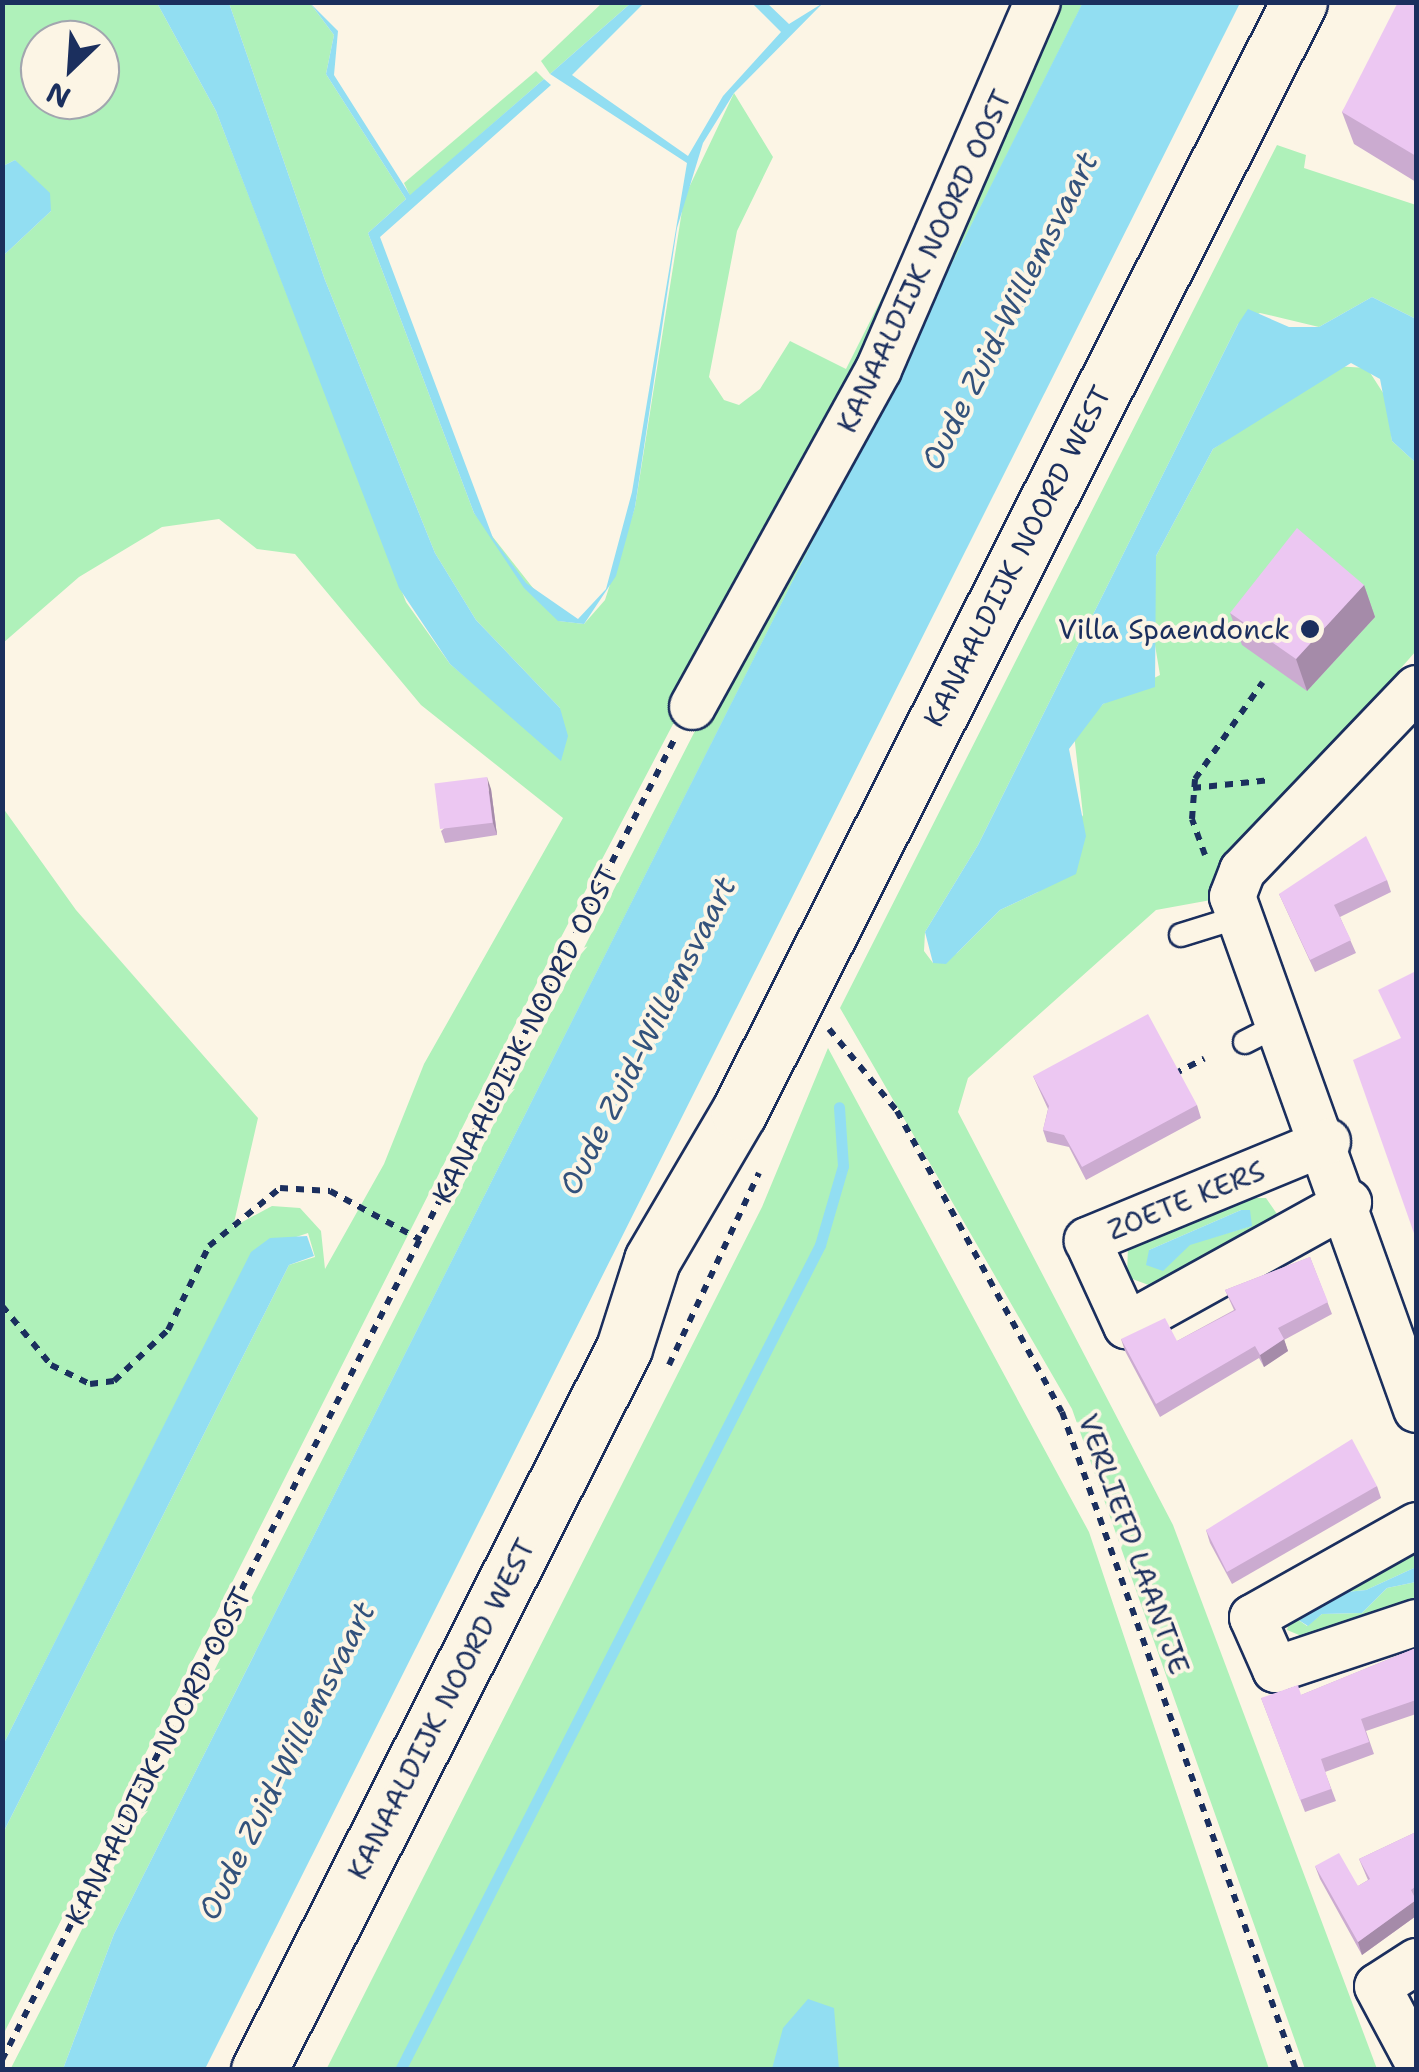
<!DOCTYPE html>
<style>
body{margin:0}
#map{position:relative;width:1419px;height:2072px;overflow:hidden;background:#fcf5e5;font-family:"Shantell Sans",sans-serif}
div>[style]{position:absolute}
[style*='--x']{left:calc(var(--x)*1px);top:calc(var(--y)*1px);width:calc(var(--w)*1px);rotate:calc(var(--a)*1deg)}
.green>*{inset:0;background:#aff1ba}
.water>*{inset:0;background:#92def2}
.stream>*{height:11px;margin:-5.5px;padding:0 5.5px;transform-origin:5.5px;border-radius:5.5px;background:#92def2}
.path>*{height:6px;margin-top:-3px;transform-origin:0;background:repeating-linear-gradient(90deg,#1b2f5e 0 8px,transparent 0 16px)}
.roads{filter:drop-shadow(2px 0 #1b2f5e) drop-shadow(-2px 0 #1b2f5e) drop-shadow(0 2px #1b2f5e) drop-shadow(0 -2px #1b2f5e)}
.lane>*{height:22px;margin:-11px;padding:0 11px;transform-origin:11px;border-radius:11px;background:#fcf5e5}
.street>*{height:45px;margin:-22.5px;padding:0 22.5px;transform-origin:22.5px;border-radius:22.5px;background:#fcf5e5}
.secondary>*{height:55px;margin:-27.5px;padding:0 27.5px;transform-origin:27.5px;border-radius:27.5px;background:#fcf5e5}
.wall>*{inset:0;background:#cbabd0}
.shaded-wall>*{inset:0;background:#a58ba9}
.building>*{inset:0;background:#ecc7f2;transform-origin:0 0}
.dots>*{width:28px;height:28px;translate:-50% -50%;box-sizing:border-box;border:5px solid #fcf5e5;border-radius:50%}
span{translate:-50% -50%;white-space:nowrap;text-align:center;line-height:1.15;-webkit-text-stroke:8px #fcf5e5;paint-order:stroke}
.street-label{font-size:28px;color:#1b2f5e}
.poi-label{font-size:28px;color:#1b2f5e}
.right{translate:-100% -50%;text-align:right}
.water-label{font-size:30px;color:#33527c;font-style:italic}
.frame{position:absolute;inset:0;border:5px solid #1b2f5e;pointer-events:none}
.north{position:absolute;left:20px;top:20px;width:100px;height:100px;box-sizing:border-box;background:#fcf5e5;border:2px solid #a2a6af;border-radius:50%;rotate:205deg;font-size:28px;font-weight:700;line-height:40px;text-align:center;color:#1b2f5e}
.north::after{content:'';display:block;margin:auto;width:35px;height:45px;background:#1b2f5e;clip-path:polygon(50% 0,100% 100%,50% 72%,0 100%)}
</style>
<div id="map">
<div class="green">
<i style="clip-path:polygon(evenodd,2px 3px,157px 3px,216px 111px,406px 602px,450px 664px,562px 758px,560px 708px,476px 620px,435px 553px,325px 280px,229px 3px,310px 3px,334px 35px,326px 74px,406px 199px,368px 233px,474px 513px,559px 621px,584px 624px,605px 600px,635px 507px,684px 198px,734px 93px,773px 157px,737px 231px,709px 377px,724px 400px,739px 405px,760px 389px,790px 341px,846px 369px,915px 232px,919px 256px,495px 1063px,3px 2035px,3px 1833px,289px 1265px,315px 1257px,308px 1233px,252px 1252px,3px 1745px,3px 808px,76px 910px,258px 1118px,233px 1227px,272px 1206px,300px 1208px,321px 1231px,325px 1269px,384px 1164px,424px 1064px,563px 818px,421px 705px,295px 554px,257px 549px,219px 519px,162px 527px,79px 577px,3px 643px,3px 256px,51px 211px,15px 160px,3px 166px,2px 3px,40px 40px,100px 40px,100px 100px,40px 100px,40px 40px)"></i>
<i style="clip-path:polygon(602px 3px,631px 3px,550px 74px,541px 61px)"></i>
<i style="clip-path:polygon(1052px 3px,1083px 3px,114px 1934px,63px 2069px,10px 2070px,765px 594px)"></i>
<i style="clip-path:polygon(536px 71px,544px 79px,410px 196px,404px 183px)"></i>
<i style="clip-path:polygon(1277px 145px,1306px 155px,1304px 168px,1416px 205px,1416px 319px,1372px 297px,1319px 327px,1260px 313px,1238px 324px,978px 845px,925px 932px,924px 951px,933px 963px,957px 953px,1000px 910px,1038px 892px,1083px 815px,1074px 734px,1103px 704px,1160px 675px,1149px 609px,1156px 556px,1213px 449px,1334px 366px,1367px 368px,1387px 399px,1392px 441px,1416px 463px,1416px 651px,1237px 854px,1211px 900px,1156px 910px,968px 1078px,958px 1112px,1173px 1525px,1377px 2069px,1305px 2069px,1072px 1409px,840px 1008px)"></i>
<i style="clip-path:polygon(828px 1048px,1089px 1532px,1269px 2069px,326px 2070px,762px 1207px)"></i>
<i style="clip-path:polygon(evenodd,1241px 1198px,1266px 1198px,1279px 1217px,1154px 1287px,1127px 1277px,1128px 1245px,1241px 1198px,1241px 1210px,1251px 1226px,1190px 1244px,1163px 1270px,1149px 1250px,1241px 1210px)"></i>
<i style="clip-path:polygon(1416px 1550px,1416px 1567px,1366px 1590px,1326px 1594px,1297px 1619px,1307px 1626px,1322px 1614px,1362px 1613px,1387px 1588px,1416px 1582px,1416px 1609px,1316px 1642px,1287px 1630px,1294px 1604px,1387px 1555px)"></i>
</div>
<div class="water">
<i style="clip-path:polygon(1083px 2px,1240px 3px,205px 2069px,63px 2069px,114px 1934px)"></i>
<i style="clip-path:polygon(157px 3px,229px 3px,325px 280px,435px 553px,476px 620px,560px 708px,568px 736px,561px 761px,450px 664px,399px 588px,216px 111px)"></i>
<i style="clip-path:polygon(310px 3px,338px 31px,334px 75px,410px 195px,544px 79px,551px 85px,380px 237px,493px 538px,526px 583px,578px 619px,606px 589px,632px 492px,687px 163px,550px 74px,631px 3px,644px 3px,572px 75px,688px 156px,723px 96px,781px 32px,752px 3px,767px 3px,789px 24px,823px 3px,734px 93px,703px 143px,677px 228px,635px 507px,616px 576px,584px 624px,558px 621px,524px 588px,474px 513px,368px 233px,406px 199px,326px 74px,334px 35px)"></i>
<i style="clip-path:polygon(15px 160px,50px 193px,51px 211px,3px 256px,3px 166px)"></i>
<i style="clip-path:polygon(1372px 297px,1416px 319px,1416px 463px,1392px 441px,1380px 379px,1351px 363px,1213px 449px,1156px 556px,1155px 687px,1103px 704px,1069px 749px,1086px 836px,1076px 874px,1000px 910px,946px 964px,933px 963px,925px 932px,978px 845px,1238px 324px,1248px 309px,1289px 327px,1319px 327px)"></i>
<i style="clip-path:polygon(1241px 1210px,1250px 1210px,1252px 1226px,1190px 1245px,1163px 1271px,1146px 1265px,1149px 1250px)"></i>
<i style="clip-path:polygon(307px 1236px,314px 1256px,289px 1265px,3px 1833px,3px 1745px,251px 1252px,270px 1238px)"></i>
<i style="clip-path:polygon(1416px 1567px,1416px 1582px,1387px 1588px,1362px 1613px,1322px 1614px,1308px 1626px,1297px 1619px,1326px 1594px,1366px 1590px)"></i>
<i style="clip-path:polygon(808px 1999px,834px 2008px,839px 2069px,772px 2069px,783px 2028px)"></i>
</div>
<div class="stream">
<i style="--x:400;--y:2070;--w:926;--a:-63.02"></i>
<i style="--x:820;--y:1245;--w:82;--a:-73.8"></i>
<i style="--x:843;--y:1166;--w:59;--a:-93.9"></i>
</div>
<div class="path">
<i style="--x:1193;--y:788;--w:78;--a:-5.9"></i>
<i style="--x:1205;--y:855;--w:38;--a:-110"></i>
<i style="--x:1192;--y:819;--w:40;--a:-85.7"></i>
<i style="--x:1195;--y:779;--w:118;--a:-55"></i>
<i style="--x:829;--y:1029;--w:107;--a:50.3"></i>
<i style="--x:897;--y:1111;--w:343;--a:61.3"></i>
<i style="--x:1062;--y:1412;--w:698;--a:70.42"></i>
<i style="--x:1174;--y:1074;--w:34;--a:-27"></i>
<i style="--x:2;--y:1306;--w:77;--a:50.3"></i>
<i style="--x:51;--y:1365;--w:43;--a:26"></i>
<i style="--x:90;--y:1384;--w:24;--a:-7"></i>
<i style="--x:114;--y:1381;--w:74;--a:-43.4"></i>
<i style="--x:168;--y:1330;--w:93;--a:-64"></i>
<i style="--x:209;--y:1246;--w:92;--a:-39.2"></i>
<i style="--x:280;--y:1188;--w:50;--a:3.4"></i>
<i style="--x:330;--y:1191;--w:103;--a:28.3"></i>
<i style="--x:669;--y:1365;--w:212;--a:-64.9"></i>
<i style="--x:2;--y:2060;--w:1483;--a:-63.02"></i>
</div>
<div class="roads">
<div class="lane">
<i style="--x:1181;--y:935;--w:58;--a:-17.2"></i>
<i style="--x:1245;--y:1042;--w:37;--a:-27"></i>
</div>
<div class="street">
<i style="--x:1416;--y:688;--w:252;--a:133.7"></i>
<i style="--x:1242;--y:870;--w:28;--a:111"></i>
<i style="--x:1232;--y:896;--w:545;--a:70.27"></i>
<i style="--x:692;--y:706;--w:385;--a:-61.1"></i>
<i style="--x:878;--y:369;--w:400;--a:-66.6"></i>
<i style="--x:1327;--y:1141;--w:260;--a:157.6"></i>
<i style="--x:1087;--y:1240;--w:94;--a:65.4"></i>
<i style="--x:1126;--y:1325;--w:254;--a:-29"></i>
<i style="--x:1416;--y:1525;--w:188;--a:150.7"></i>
<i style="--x:1252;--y:1617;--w:57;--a:66.1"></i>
<i style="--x:1275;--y:1669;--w:149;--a:-18.4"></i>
<i style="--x:1416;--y:1961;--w:46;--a:147.3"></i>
<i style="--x:1377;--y:1986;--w:83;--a:61.9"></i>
</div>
<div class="secondary">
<i style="--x:259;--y:2070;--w:809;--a:-63.18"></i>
<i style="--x:624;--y:1348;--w:92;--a:-72.3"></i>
<i style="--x:652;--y:1260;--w:172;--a:-59.6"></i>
<i style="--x:739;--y:1112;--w:1243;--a:-63.23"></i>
</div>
</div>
<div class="wall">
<i style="clip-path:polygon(1416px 2px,1416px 182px,1354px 144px,1342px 112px)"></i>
<i style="clip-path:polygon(1364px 585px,1375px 617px,1307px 691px,1242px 645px,1230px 613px)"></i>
<i style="clip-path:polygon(491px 789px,497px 835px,445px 843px,441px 831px)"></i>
<i style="clip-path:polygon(1387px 880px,1391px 892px,1340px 917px,1356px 953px,1315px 972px,1279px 894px)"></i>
<i style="clip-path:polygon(1033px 1076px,1197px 1105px,1201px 1118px,1086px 1180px,1069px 1147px,1047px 1142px,1043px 1130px,1048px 1109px)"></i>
<i style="clip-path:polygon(1310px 1257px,1332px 1314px,1284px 1340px,1288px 1351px,1264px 1367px,1259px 1358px,1160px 1417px,1125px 1351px,1121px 1339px,1177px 1341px,1234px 1310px,1225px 1290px)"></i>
<i style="clip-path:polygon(1377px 1486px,1381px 1498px,1232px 1584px,1210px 1543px,1206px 1530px)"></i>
<i style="clip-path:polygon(1416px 1648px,1416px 1714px,1366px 1731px,1374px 1754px,1325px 1772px,1336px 1801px,1305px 1812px,1261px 1698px,1301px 1695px)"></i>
<i style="clip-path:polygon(1416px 1832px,1416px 1916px,1362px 1955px,1320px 1879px,1315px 1866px,1358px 1886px,1368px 1880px,1359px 1859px)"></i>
</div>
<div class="shaded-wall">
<i style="clip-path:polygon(1364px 585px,1375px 617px,1307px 691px,1296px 659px)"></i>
<i style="clip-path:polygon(487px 777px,491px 789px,497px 835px,493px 823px)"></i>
<i style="clip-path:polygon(1284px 1339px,1288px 1351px,1264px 1367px,1260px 1355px)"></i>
<i style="clip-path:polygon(1416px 1900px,1416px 1916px,1362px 1955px,1358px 1942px)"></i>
</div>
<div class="building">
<i style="clip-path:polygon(1398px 2px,1416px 2px,1416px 156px,1342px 112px)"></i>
<i style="clip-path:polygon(1297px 528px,1364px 585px,1296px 659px,1230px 613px)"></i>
<i style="left:487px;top:777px;width:46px;height:53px;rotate:83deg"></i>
<i style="clip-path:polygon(1366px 836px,1387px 880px,1334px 905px,1351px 940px,1310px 960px,1279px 894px)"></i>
<i style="clip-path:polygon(1416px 971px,1416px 1239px,1353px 1060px,1401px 1038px,1378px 990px)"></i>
<i style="clip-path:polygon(1148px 1014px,1197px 1105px,1082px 1167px,1064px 1135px,1043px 1130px,1049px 1106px,1033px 1076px)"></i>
<i style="clip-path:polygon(1310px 1257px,1328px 1302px,1278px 1328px,1284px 1339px,1260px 1355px,1255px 1346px,1156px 1404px,1121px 1339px,1165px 1318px,1177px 1341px,1236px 1310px,1225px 1290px)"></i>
<i style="clip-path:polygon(1352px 1439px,1377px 1486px,1227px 1572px,1206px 1530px)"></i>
<i style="clip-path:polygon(1416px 1648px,1416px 1700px,1361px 1719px,1369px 1742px,1321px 1759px,1331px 1789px,1300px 1800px,1261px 1698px,1298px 1685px,1301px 1695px)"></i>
<i style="clip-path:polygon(1416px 1832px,1416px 1886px,1411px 1890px,1416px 1900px,1358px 1942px,1315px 1866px,1339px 1853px,1358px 1886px,1370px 1879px,1359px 1859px)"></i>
</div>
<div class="dots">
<i style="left:1310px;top:629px;background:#1b2f5e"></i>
</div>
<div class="street-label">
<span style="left:924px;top:261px;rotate:-65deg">KANAALDIJK NOORD OOST</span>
<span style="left:1017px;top:556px;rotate:-63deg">KANAALDIJK NOORD WEST</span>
<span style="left:525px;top:1034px;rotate:-63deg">KANAALDIJK NOORD OOST</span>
<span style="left:1186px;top:1200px;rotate:-22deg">ZOETE KERS</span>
<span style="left:1134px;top:1544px;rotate:70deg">VERLIEFD LAANTJE</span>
<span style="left:441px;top:1709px;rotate:-63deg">KANAALDIJK NOORD WEST</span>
<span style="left:158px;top:1756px;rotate:-63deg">KANAALDIJK NOORD OOST</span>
</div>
<div class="poi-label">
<span class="right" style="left:1290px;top:629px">Villa Spaendonck</span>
</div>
<div class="water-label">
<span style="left:1010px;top:311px;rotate:-63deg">Oude Zuid-Willemsvaart</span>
<span style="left:648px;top:1036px;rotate:-63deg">Oude Zuid-Willemsvaart</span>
<span style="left:287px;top:1761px;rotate:-63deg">Oude Zuid-Willemsvaart</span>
</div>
<div class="frame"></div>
<div class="north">N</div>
</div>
